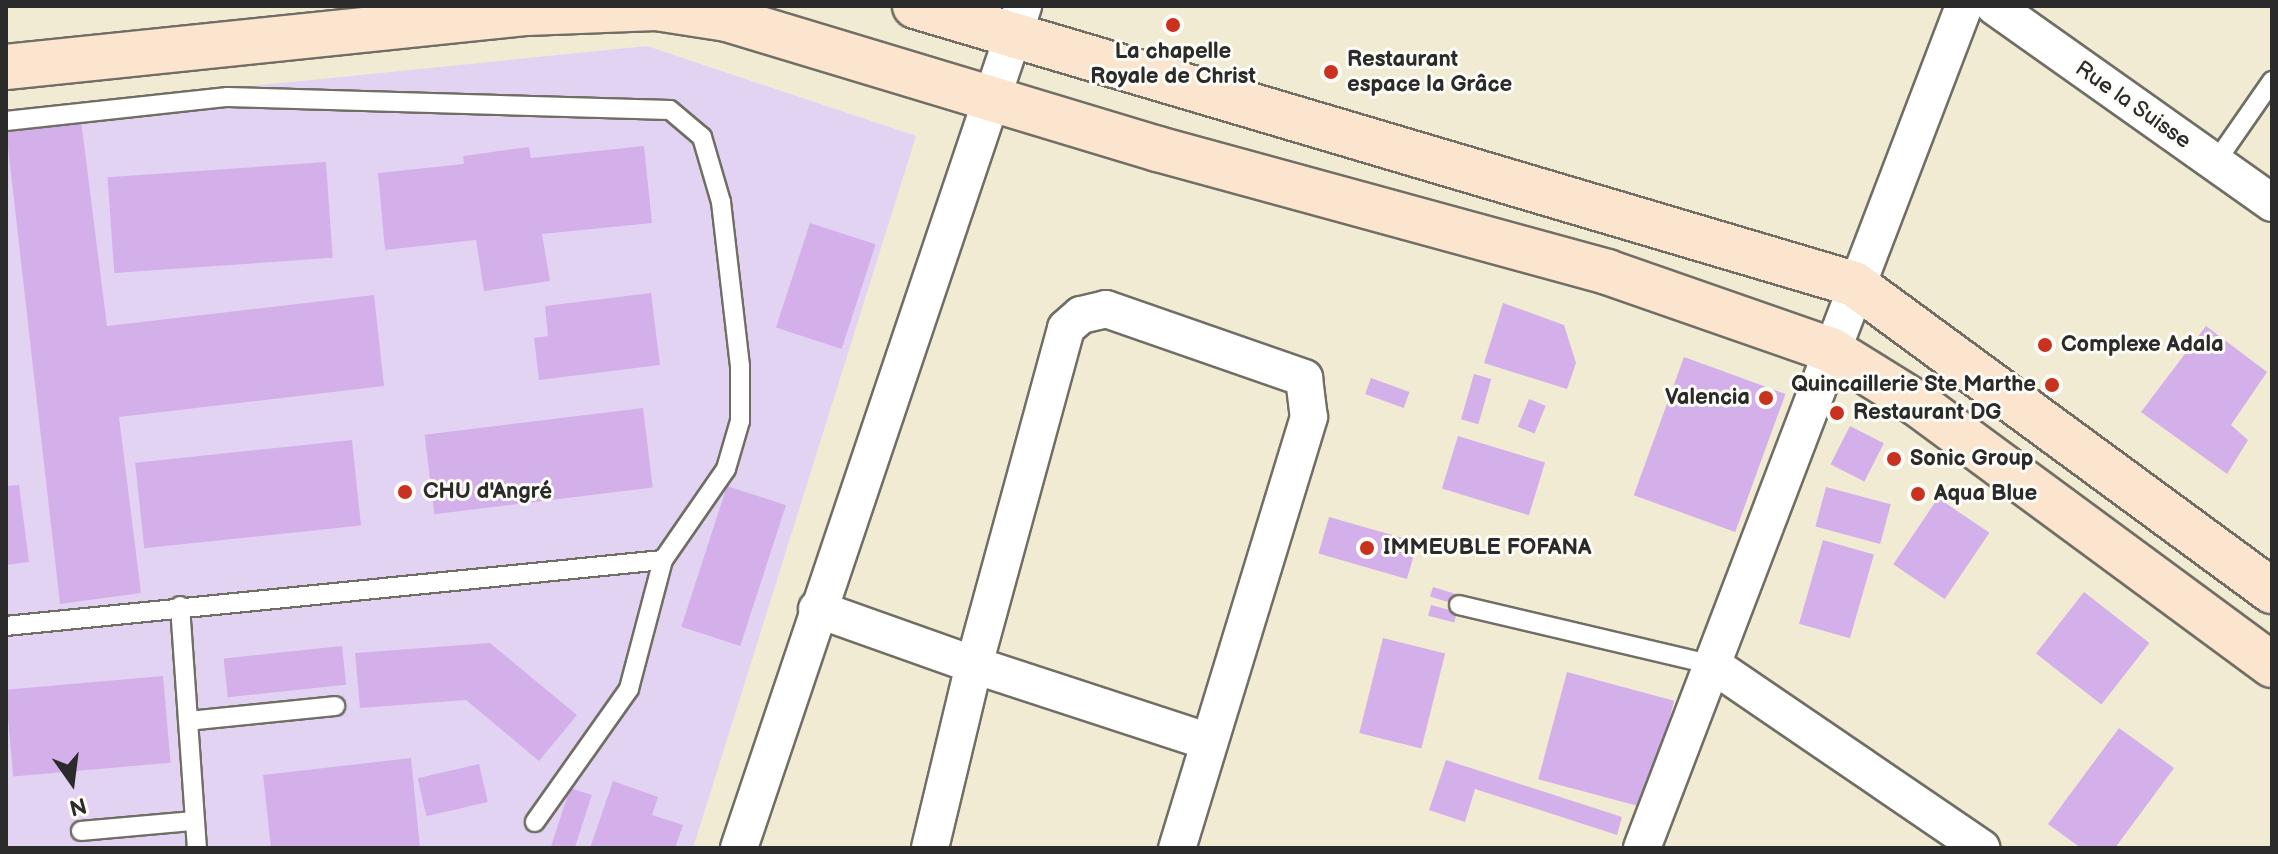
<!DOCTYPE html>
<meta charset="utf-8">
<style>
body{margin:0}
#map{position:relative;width:2278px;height:854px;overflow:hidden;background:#f0ebd2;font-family:"Balsamiq Sans",sans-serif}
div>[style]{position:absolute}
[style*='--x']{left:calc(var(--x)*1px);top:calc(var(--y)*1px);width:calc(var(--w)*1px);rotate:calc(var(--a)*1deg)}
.built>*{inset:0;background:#e3d3f2}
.building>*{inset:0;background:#d4b0ea;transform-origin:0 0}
.roads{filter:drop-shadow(2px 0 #706e65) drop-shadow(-2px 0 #706e65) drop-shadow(0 2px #706e65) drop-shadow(0 -2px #706e65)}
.lane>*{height:18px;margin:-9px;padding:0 9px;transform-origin:9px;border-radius:9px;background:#fff}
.street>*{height:36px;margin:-18px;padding:0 18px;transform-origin:18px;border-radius:18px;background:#fff}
.secondary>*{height:44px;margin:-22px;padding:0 22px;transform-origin:22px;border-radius:22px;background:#fce5cf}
.dots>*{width:22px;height:22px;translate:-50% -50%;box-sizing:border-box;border:4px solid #fdfcf7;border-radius:50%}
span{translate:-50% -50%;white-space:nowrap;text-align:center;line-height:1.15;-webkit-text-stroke:6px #fdfcf7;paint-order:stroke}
.poi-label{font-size:22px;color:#2b2b2b;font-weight:700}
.left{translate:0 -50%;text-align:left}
.right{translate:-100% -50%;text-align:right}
.street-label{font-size:22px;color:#2b2b2b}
.frame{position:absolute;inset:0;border:8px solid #2b2b2b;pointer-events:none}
.north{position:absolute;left:32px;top:742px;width:80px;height:80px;-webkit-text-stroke:6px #fdfcf7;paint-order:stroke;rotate:166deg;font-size:22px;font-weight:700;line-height:32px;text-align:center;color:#2b2b2b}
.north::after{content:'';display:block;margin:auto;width:28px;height:36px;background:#2b2b2b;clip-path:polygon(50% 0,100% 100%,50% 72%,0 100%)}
</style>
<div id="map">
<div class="built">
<i style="clip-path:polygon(647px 46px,916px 136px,693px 848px,6px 848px,6px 111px)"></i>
</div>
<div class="building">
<i style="clip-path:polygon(81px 120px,107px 326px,374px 295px,384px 386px,119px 417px,141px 593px,60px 604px,6px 130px)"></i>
<i style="clip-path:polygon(644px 146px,652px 223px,542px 234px,550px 281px,484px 291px,476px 240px,385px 250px,378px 173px,464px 164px,463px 156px,529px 147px,531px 158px)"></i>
<i style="left:326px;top:162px;width:96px;height:219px;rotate:86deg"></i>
<i style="left:810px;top:223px;width:69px;height:110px;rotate:18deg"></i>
<i style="clip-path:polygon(651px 293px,660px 365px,539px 380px,534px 338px,548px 336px,545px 306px)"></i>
<i style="clip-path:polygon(1503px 303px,1564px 325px,1576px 363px,1567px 389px,1484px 363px)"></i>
<i style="clip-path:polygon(2206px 326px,2267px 372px,2231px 425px,2248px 440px,2227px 474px,2141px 412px)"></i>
<i style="left:1684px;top:357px;width:108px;height:147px;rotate:20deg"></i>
<i style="left:1474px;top:374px;width:18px;height:47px;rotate:16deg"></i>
<i style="left:1371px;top:378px;width:41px;height:17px;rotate:20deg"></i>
<i style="left:1529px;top:399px;width:18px;height:30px;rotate:22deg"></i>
<i style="left:643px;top:408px;width:80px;height:220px;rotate:83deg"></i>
<i style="left:1850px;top:426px;width:38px;height:43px;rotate:27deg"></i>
<i style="left:1458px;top:436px;width:91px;height:55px;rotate:17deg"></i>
<i style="left:352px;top:440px;width:86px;height:218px;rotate:84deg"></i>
<i style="clip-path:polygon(19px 485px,29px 562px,6px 565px,6px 486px)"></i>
<i style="left:727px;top:486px;width:62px;height:148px;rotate:18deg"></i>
<i style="left:1826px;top:487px;width:67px;height:41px;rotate:15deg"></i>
<i style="left:1938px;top:498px;width:62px;height:80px;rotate:34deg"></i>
<i style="left:1329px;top:517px;width:92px;height:38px;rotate:16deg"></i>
<i style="left:1823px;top:540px;width:53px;height:87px;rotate:16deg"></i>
<i style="left:1433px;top:587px;width:28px;height:10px;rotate:17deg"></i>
<i style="left:2084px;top:592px;width:83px;height:78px;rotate:38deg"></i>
<i style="left:1431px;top:605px;width:27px;height:11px;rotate:15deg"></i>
<i style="left:1383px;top:638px;width:64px;height:98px;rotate:14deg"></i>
<i style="clip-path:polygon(490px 643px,577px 715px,539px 761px,466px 700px,360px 708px,355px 653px)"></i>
<i style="left:342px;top:646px;width:39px;height:119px;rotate:84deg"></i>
<i style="left:1567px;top:672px;width:111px;height:111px;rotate:15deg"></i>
<i style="left:163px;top:676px;width:87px;height:158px;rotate:85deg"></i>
<i style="clip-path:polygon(2119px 728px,2174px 768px,2115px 848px,2081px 848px,2048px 824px)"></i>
<i style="clip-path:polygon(411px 758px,420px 848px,271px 848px,263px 775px)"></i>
<i style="clip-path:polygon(1446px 760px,1622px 817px,1617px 835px,1475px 789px,1465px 822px,1429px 810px)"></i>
<i style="left:479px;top:764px;width:39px;height:63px;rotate:77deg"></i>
<i style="clip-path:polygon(613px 781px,658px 797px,652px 815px,683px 825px,675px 848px,590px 848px)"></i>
<i style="left:570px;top:788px;width:23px;height:63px;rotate:18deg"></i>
</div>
<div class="roads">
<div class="lane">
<i style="--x:6;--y:121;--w:223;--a:-6.2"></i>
<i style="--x:228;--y:97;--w:442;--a:1.7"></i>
<i style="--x:670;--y:110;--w:42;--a:40.2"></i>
<i style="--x:702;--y:137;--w:68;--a:73.7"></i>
<i style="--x:721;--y:202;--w:165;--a:83.4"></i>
<i style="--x:740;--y:366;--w:55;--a:90"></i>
<i style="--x:740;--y:421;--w:50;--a:106.3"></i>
<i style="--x:726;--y:469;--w:111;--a:124.7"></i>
<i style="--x:663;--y:560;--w:133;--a:104.8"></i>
<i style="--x:629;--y:689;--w:163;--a:125.3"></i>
<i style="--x:2215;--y:163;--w:100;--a:-55.2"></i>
<i style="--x:1459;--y:605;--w:261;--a:13.3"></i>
<i style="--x:180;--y:606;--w:243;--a:86"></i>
<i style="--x:6;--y:626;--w:660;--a:-5.74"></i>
<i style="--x:188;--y:721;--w:148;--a:-5.8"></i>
<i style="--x:81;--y:831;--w:113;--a:-5.1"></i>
</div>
<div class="street">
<i style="--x:1994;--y:6;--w:341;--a:35.3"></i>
<i style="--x:817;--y:609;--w:167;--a:19.6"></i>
<i style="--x:974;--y:665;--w:349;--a:-74.7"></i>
<i style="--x:1066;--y:328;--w:20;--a:-41"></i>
<i style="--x:1081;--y:315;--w:26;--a:-13"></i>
<i style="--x:1106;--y:309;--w:210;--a:19.2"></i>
<i style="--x:1304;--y:378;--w:39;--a:83"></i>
<i style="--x:1309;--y:417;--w:451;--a:107"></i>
<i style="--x:1713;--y:665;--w:325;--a:34.3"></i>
<i style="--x:739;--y:848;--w:889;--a:-71.36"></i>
<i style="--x:930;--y:848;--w:188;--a:-76.5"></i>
<i style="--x:974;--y:665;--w:247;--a:18.1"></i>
<i style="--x:1642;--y:848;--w:901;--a:-69.07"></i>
</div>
<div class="secondary">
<i style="--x:915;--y:6;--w:979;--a:16.49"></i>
<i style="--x:1854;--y:284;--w:519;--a:36.3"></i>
<i style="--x:6;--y:67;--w:524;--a:-5.92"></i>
<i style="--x:527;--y:13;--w:129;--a:-2.2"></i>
<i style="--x:656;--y:8;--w:72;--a:8.8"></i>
<i style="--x:727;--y:19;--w:450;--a:16.8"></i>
<i style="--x:1158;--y:149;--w:466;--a:15.3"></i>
<i style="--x:1607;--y:272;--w:237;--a:19.2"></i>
<i style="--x:1831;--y:350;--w:102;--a:31.8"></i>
<i style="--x:1918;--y:404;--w:440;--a:36.4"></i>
</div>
</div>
<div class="dots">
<i style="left:1173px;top:25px;background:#c8321e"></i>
<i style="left:1331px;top:72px;background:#c8321e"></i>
<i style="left:2045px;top:345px;background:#c8321e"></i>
<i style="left:2052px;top:385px;background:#c8321e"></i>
<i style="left:1766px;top:398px;background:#c8321e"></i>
<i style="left:1837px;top:413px;background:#c8321e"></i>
<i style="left:1894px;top:459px;background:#c8321e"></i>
<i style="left:405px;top:492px;background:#c8321e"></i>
<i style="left:1918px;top:494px;background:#c8321e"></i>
<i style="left:1367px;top:548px;background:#c8321e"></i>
</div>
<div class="poi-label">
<span style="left:1173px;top:64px">La chapelle<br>Royale de Christ</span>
<span class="left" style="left:1347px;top:72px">Restaurant<br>espace la Grâce</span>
<span class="left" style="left:2061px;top:345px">Complexe Adala</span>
<span class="right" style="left:2036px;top:385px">Quincaillerie Ste Marthe</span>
<span class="right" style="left:1750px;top:398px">Valencia</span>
<span class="left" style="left:1853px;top:413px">Restaurant DG</span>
<span class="left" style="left:1910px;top:459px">Sonic Group</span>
<span class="left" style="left:423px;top:492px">CHU d'Angré</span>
<span class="left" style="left:1934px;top:494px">Aqua Blue</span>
<span class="left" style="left:1383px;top:548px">IMMEUBLE FOFANA</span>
</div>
<div class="street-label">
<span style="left:2133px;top:105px;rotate:35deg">Rue la Suisse</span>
</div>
<div class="frame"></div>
<div class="north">N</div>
</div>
